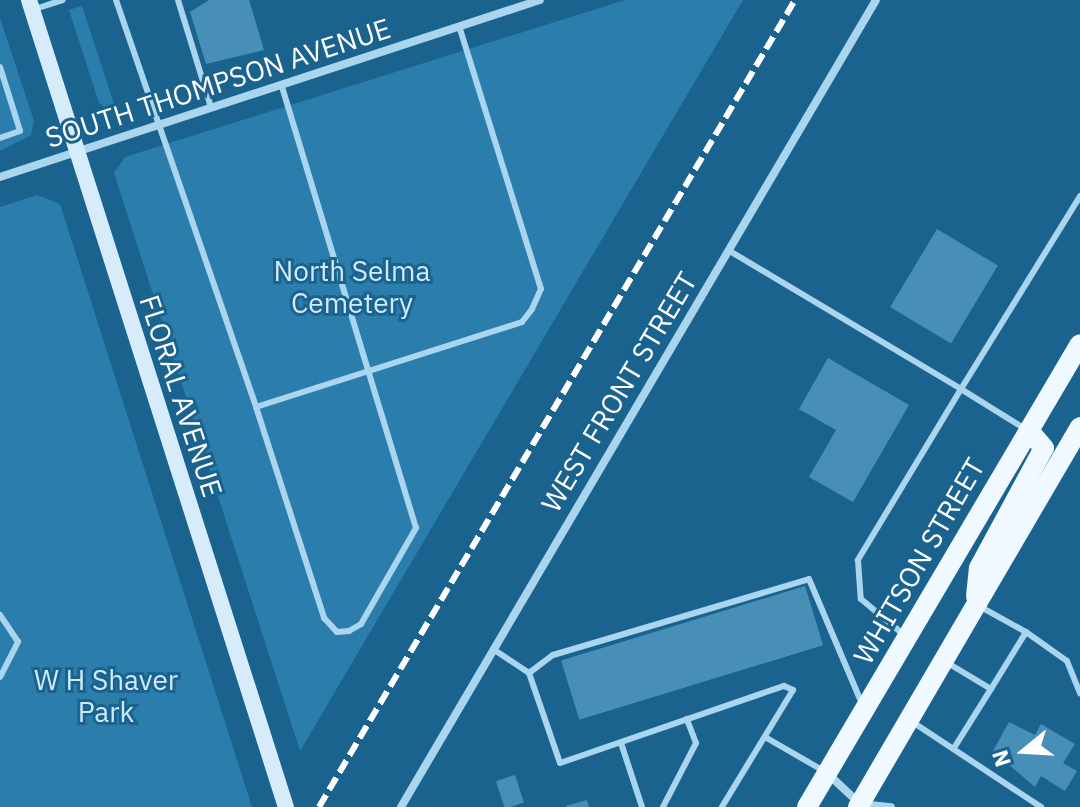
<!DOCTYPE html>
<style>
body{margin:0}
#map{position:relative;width:1080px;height:807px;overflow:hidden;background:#1b638f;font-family:"IBM Plex Sans",sans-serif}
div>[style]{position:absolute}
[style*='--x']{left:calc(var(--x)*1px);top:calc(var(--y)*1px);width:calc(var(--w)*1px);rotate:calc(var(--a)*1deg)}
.green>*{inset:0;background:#2b7dab}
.building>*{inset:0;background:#488fb8;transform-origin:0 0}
.service>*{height:6px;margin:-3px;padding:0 3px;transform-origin:3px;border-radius:3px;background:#a9d5ee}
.minor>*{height:8px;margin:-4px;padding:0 4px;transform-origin:4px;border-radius:4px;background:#a9d5ee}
.secondary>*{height:16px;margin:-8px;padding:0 8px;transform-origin:8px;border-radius:8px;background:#d6ecfa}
.primary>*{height:20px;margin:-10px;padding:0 10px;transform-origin:10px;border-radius:10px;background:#f0f9ff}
.rail>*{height:6px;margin-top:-3px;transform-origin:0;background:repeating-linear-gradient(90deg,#fff 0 14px,transparent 0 20px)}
span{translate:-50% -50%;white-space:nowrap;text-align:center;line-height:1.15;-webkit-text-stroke:6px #1b638f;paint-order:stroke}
.street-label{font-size:28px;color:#fff}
.park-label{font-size:28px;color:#cfeafa}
.north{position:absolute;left:984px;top:711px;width:80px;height:80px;-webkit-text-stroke:6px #1b638f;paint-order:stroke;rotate:252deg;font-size:22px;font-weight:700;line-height:32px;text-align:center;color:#fff}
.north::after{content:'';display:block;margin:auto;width:28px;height:36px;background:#fff;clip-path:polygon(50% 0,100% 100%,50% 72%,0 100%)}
</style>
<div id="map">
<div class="green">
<i style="clip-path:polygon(625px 0,743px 0,300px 751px,114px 173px,125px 157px)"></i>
<i style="clip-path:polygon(82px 6px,116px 110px,111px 112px,99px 103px,69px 10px)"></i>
<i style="clip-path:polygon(0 18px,34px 121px,31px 135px,0 151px)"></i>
<i style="clip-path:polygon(37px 195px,60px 204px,252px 807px,0 807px,0 207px)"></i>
</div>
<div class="building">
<i style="clip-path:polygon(209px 0,249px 0,264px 50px,206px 64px,190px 12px)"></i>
<i style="left:937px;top:229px;width:71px;height:91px;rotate:31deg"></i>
<i style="clip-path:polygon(828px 358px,909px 405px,853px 502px,809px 477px,836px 430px,799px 409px)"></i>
<i style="left:805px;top:586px;width:62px;height:255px;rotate:73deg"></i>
<i style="clip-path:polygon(1009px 722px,1035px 735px,1041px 724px,1075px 744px,1063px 763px,1077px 771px,1065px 791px,1041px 776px,1035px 787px,993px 751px)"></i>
<i style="left:515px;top:775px;width:29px;height:20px;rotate:72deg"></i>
<i style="clip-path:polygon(587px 800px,589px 807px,566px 807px,566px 806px)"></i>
</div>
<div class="service">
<i style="--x:116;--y:0;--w:430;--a:71"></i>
<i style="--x:256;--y:407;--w:279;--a:-17.7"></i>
<i style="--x:522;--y:322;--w:16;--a:-52"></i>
<i style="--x:532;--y:309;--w:22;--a:-66"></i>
<i style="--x:541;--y:289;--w:272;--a:-107.3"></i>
<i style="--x:178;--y:0;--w:112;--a:72.9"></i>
<i style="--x:35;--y:9;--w:29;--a:-18"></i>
<i style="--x:0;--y:67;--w:67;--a:72.6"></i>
<i style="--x:20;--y:131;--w:21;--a:161"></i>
<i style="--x:728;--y:250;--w:271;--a:30.8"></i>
<i style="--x:961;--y:389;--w:200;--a:121.1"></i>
<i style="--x:858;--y:560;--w:39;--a:86"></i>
<i style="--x:861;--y:599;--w:56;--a:39.9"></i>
<i style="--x:256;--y:407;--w:222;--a:72.1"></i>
<i style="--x:324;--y:618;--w:19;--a:47"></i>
<i style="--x:337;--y:632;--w:12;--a:-5"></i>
<i style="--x:349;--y:631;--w:14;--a:-30"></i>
<i style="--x:361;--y:624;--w:111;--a:-60.2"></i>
<i style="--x:416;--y:528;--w:463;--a:-106.9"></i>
<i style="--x:1027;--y:430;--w:78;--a:-148.2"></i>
<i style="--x:961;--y:389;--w:227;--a:-58.3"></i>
<i style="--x:0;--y:615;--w:32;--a:56"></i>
<i style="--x:18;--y:642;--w:39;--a:117"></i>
<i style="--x:1026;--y:632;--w:50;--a:35.3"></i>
<i style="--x:1067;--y:661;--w:35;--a:68"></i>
<i style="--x:493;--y:649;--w:43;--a:33.7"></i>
<i style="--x:529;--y:673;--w:95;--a:71"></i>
<i style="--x:560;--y:763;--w:237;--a:-19"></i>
<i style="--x:784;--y:686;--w:10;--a:24"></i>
<i style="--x:793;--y:690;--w:137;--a:121.3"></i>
<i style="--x:946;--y:662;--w:52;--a:31"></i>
<i style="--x:991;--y:689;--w:67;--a:-58.4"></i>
<i style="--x:1026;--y:632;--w:54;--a:-151"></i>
<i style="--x:529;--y:673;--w:30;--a:-37"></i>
<i style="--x:553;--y:655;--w:267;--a:-16.5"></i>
<i style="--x:809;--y:579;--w:138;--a:67"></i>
<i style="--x:911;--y:721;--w:156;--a:33.5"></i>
<i style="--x:765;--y:737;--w:68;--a:30"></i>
<i style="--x:621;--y:743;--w:67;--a:71.8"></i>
<i style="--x:954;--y:748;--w:70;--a:-57.9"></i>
<i style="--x:663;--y:807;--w:72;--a:-62.7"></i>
<i style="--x:696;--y:743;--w:26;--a:-111"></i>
</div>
<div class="minor">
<i style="--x:0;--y:177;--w:568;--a:-18.15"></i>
<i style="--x:828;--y:774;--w:42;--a:43.1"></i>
<i style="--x:861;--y:804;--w:30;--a:6"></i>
<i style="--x:401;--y:807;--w:936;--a:-59.52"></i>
</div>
<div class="secondary">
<i style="--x:29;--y:0;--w:847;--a:72.34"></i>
</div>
<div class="primary">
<i style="--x:976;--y:596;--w:28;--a:-84"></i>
<i style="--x:979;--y:568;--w:136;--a:-61.6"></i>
<i style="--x:1044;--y:448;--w:23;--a:-131"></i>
<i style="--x:807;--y:807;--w:537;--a:-59.48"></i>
<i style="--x:858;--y:807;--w:440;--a:-59.7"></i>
</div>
<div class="rail">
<i style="--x:319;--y:807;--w:937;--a:-59.47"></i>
</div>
<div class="street-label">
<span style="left:218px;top:83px;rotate:-18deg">SOUTH THOMPSON AVENUE</span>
<span style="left:619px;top:392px;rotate:-59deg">WEST FRONT STREET</span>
<span style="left:181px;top:396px;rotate:72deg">FLORAL AVENUE</span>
<span style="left:919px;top:561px;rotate:-60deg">WHITSON STREET</span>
</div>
<div class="park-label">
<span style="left:352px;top:287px">North Selma<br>Cemetery</span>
<span style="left:106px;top:696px">W H Shaver<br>Park</span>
</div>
<div class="north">N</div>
</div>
